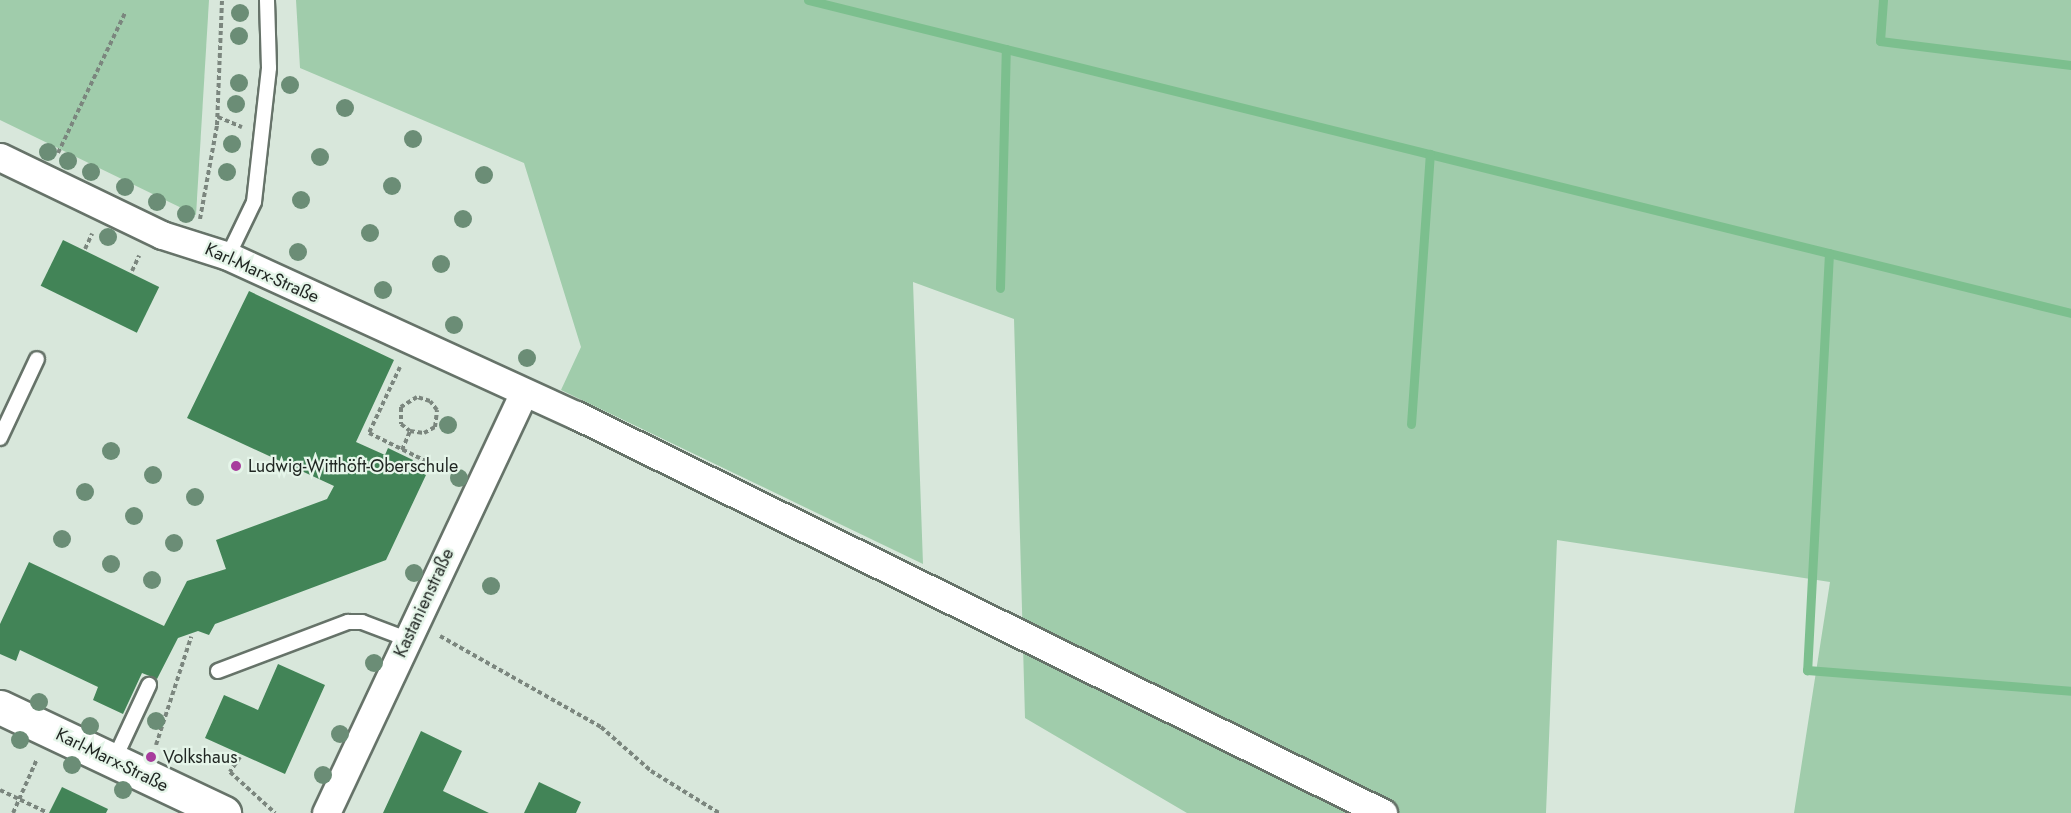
<!DOCTYPE html>
<meta charset="utf-8">
<style>
body{margin:0}
#map{position:relative;width:2071px;height:813px;overflow:hidden;background:#d8e7db;font-family:Jost,sans-serif}
div>[style]{position:absolute}
[style*='--x']{left:calc(var(--x)*1px);top:calc(var(--y)*1px);width:calc(var(--w)*1px);rotate:calc(var(--a)*1deg)}
.green>*{inset:0;background:#a0ccab}
.stream>*{height:9px;margin:-4.5px;padding:0 4.5px;transform-origin:4.5px;border-radius:4.5px;background:#7cbf8e}
.building>*{inset:0;background:#428457;transform-origin:0 0}
.path>*{height:4px;margin-top:-2px;transform-origin:0;background:repeating-linear-gradient(90deg,#7b867e 0 4.5px,transparent 0 7.5px)}
.roads{filter:drop-shadow(2px 0 #667369) drop-shadow(-2px 0 #667369) drop-shadow(0 2px #667369) drop-shadow(0 -2px #667369)}
.lane>*{height:14px;margin:-7px;padding:0 7px;transform-origin:7px;border-radius:7px;background:#fff}
.street>*{height:27px;margin:-13.5px;padding:0 13.5px;transform-origin:13.5px;border-radius:13.5px;background:#fff}
.secondary>*{height:33px;margin:-16.5px;padding:0 16.5px;transform-origin:16.5px;border-radius:16.5px;background:#fff}
.trees>*{width:18px;height:18px;margin:-9px;border-radius:50%;background:#6b8d76}
.dots>*{width:16px;height:16px;translate:-50% -50%;box-sizing:border-box;border:3px solid #e5f5e9;border-radius:50%}
span{translate:-50% -50%;white-space:nowrap;text-align:center;line-height:1.15;-webkit-text-stroke:4.5px #e5f5e9;paint-order:stroke}
.street-label{font-size:18px;color:#1f2521}
.poi-label{font-size:18px;color:#1f2521}
.left{translate:0 -50%;text-align:left}
</style>
<div id="map">
<div class="green">
<i style="clip-path:polygon(0 0,209px 0,196px 215px,0 120px)"></i>
<i style="clip-path:polygon(296px 0,2071px 0,2071px 813px,1794px 813px,1830px 582px,1557px 540px,1546px 813px,1187px 813px,1025px 718px,1014px 319px,913px 282px,923px 564px,561px 390px,581px 347px,524px 163px,300px 68px)"></i>
</div>
<div class="stream">
<i style="--x:808;--y:0;--w:1301;--a:13.92"></i>
<i style="--x:1883;--y:0;--w:41;--a:94.2"></i>
<i style="--x:1880;--y:41;--w:193;--a:7.2"></i>
<i style="--x:1829;--y:253;--w:418;--a:93"></i>
<i style="--x:1807;--y:670;--w:265;--a:4.5"></i>
<i style="--x:1000;--y:288;--w:239;--a:-88.6"></i>
<i style="--x:1411;--y:424;--w:271;--a:-86"></i>
</div>
<div class="building">
<i style="left:63px;top:240px;width:107px;height:51px;rotate:26deg"></i>
<i style="clip-path:polygon(249px 291px,394px 360px,356px 442px,385px 455px,388px 448px,413px 460px,409px 467px,426px 475px,386px 560px,215px 624px,209px 635px,198px 631px,178px 638px,157px 679px,142px 673px,123px 714px,93px 700px,98px 687px,20px 650px,16px 661px,0 654px,0 624px,29px 562px,164px 626px,187px 581px,226px 569px,216px 540px,327px 499px,334px 486px,187px 418px)"></i>
<i style="clip-path:polygon(278px 664px,325px 685px,285px 774px,205px 738px,224px 695px,258px 710px)"></i>
<i style="clip-path:polygon(421px 731px,462px 751px,443px 791px,489px 813px,383px 813px)"></i>
<i style="clip-path:polygon(539px 782px,581px 802px,576px 813px,524px 813px)"></i>
<i style="clip-path:polygon(62px 787px,108px 809px,106px 813px,49px 813px)"></i>
</div>
<div class="path">
<i style="--x:218;--y:117;--w:26;--a:23"></i>
<i style="--x:58;--y:153;--w:155;--a:-64.4"></i>
<i style="--x:200;--y:219;--w:96;--a:-79.7"></i>
<i style="--x:217;--y:125;--w:125;--a:-87.7"></i>
<i style="--x:85;--y:249;--w:17;--a:-65"></i>
<i style="--x:132;--y:271;--w:17;--a:-65"></i>
<i style="--x:400;--y:367;--w:73;--a:115.2"></i>
<i style="--x:369;--y:433;--w:90;--a:26.3"></i>
<i style="--x:402;--y:450;--w:21;--a:-67"></i>
<i style="--x:410;--y:431;--w:14;--a:8"></i>
<i style="--x:424;--y:433;--w:13;--a:-29"></i>
<i style="--x:435;--y:427;--w:17;--a:-83"></i>
<i style="--x:437;--y:410;--w:11;--a:-128"></i>
<i style="--x:430;--y:401;--w:14;--a:-163"></i>
<i style="--x:417;--y:397;--w:19;--a:148"></i>
<i style="--x:401;--y:407;--w:17;--a:90"></i>
<i style="--x:401;--y:424;--w:11;--a:38"></i>
<i style="--x:440;--y:636;--w:185;--a:29.5"></i>
<i style="--x:601;--y:727;--w:67;--a:41.3"></i>
<i style="--x:651;--y:771;--w:80;--a:31.7"></i>
<i style="--x:156;--y:745;--w:114;--a:-72"></i>
<i style="--x:240;--y:757;--w:18;--a:124"></i>
<i style="--x:230;--y:772;--w:61;--a:42.3"></i>
<i style="--x:0;--y:790;--w:51;--a:25.6"></i>
<i style="--x:13;--y:813;--w:59;--a:-66"></i>
</div>
<div class="roads">
<div class="lane">
<i style="--x:228;--y:256;--w:60;--a:-64.3"></i>
<i style="--x:254;--y:202;--w:135;--a:-83.6"></i>
<i style="--x:269;--y:68;--w:68;--a:-91.7"></i>
<i style="--x:0;--y:438;--w:87;--a:-64.9"></i>
<i style="--x:218;--y:671;--w:139;--a:-20.7"></i>
<i style="--x:348;--y:622;--w:14;--a:0"></i>
<i style="--x:362;--y:622;--w:48;--a:20.7"></i>
<i style="--x:114;--y:760;--w:83;--a:-65"></i>
</div>
<div class="street">
<i style="--x:0;--y:157;--w:180;--a:25.7"></i>
<i style="--x:162;--y:235;--w:69;--a:17.7"></i>
<i style="--x:228;--y:256;--w:383;--a:24.6"></i>
<i style="--x:576;--y:415;--w:900;--a:26.25"></i>
<i style="--x:326;--y:813;--w:463;--a:-64.8"></i>
</div>
<div class="secondary">
<i style="--x:0;--y:707;--w:248;--a:25.3"></i>
</div>
</div>
<div class="trees">
<i style="left:240px;top:13px"></i>
<i style="left:239px;top:36px"></i>
<i style="left:239px;top:83px"></i>
<i style="left:290px;top:85px"></i>
<i style="left:236px;top:104px"></i>
<i style="left:345px;top:108px"></i>
<i style="left:413px;top:139px"></i>
<i style="left:232px;top:144px"></i>
<i style="left:48px;top:152px"></i>
<i style="left:320px;top:157px"></i>
<i style="left:68px;top:161px"></i>
<i style="left:91px;top:172px"></i>
<i style="left:227px;top:172px"></i>
<i style="left:484px;top:175px"></i>
<i style="left:392px;top:186px"></i>
<i style="left:125px;top:187px"></i>
<i style="left:301px;top:200px"></i>
<i style="left:157px;top:202px"></i>
<i style="left:186px;top:214px"></i>
<i style="left:463px;top:219px"></i>
<i style="left:370px;top:233px"></i>
<i style="left:108px;top:237px"></i>
<i style="left:298px;top:252px"></i>
<i style="left:441px;top:264px"></i>
<i style="left:383px;top:290px"></i>
<i style="left:454px;top:325px"></i>
<i style="left:527px;top:358px"></i>
<i style="left:448px;top:425px"></i>
<i style="left:111px;top:451px"></i>
<i style="left:153px;top:475px"></i>
<i style="left:459px;top:478px"></i>
<i style="left:85px;top:492px"></i>
<i style="left:195px;top:497px"></i>
<i style="left:134px;top:516px"></i>
<i style="left:62px;top:539px"></i>
<i style="left:174px;top:543px"></i>
<i style="left:111px;top:564px"></i>
<i style="left:414px;top:573px"></i>
<i style="left:152px;top:580px"></i>
<i style="left:491px;top:586px"></i>
<i style="left:374px;top:663px"></i>
<i style="left:39px;top:702px"></i>
<i style="left:156px;top:721px"></i>
<i style="left:90px;top:726px"></i>
<i style="left:340px;top:734px"></i>
<i style="left:20px;top:740px"></i>
<i style="left:72px;top:765px"></i>
<i style="left:323px;top:775px"></i>
<i style="left:123px;top:790px"></i>
</div>
<div class="dots">
<i style="left:236px;top:466px;background:#a73c9c"></i>
<i style="left:151px;top:757px;background:#a73c9c"></i>
</div>
<div class="street-label">
<span style="left:262px;top:273px;rotate:24deg">Karl-Marx-Straße</span>
<span style="left:424px;top:603px;rotate:-65deg">Kastanienstraße</span>
<span style="left:112px;top:760px;rotate:26deg">Karl-Marx-Straße</span>
</div>
<div class="poi-label">
<span class="left" style="left:248px;top:466px">Ludwig-Witthöft-Oberschule</span>
<span class="left" style="left:163px;top:757px">Volkshaus</span>
</div>
</div>
